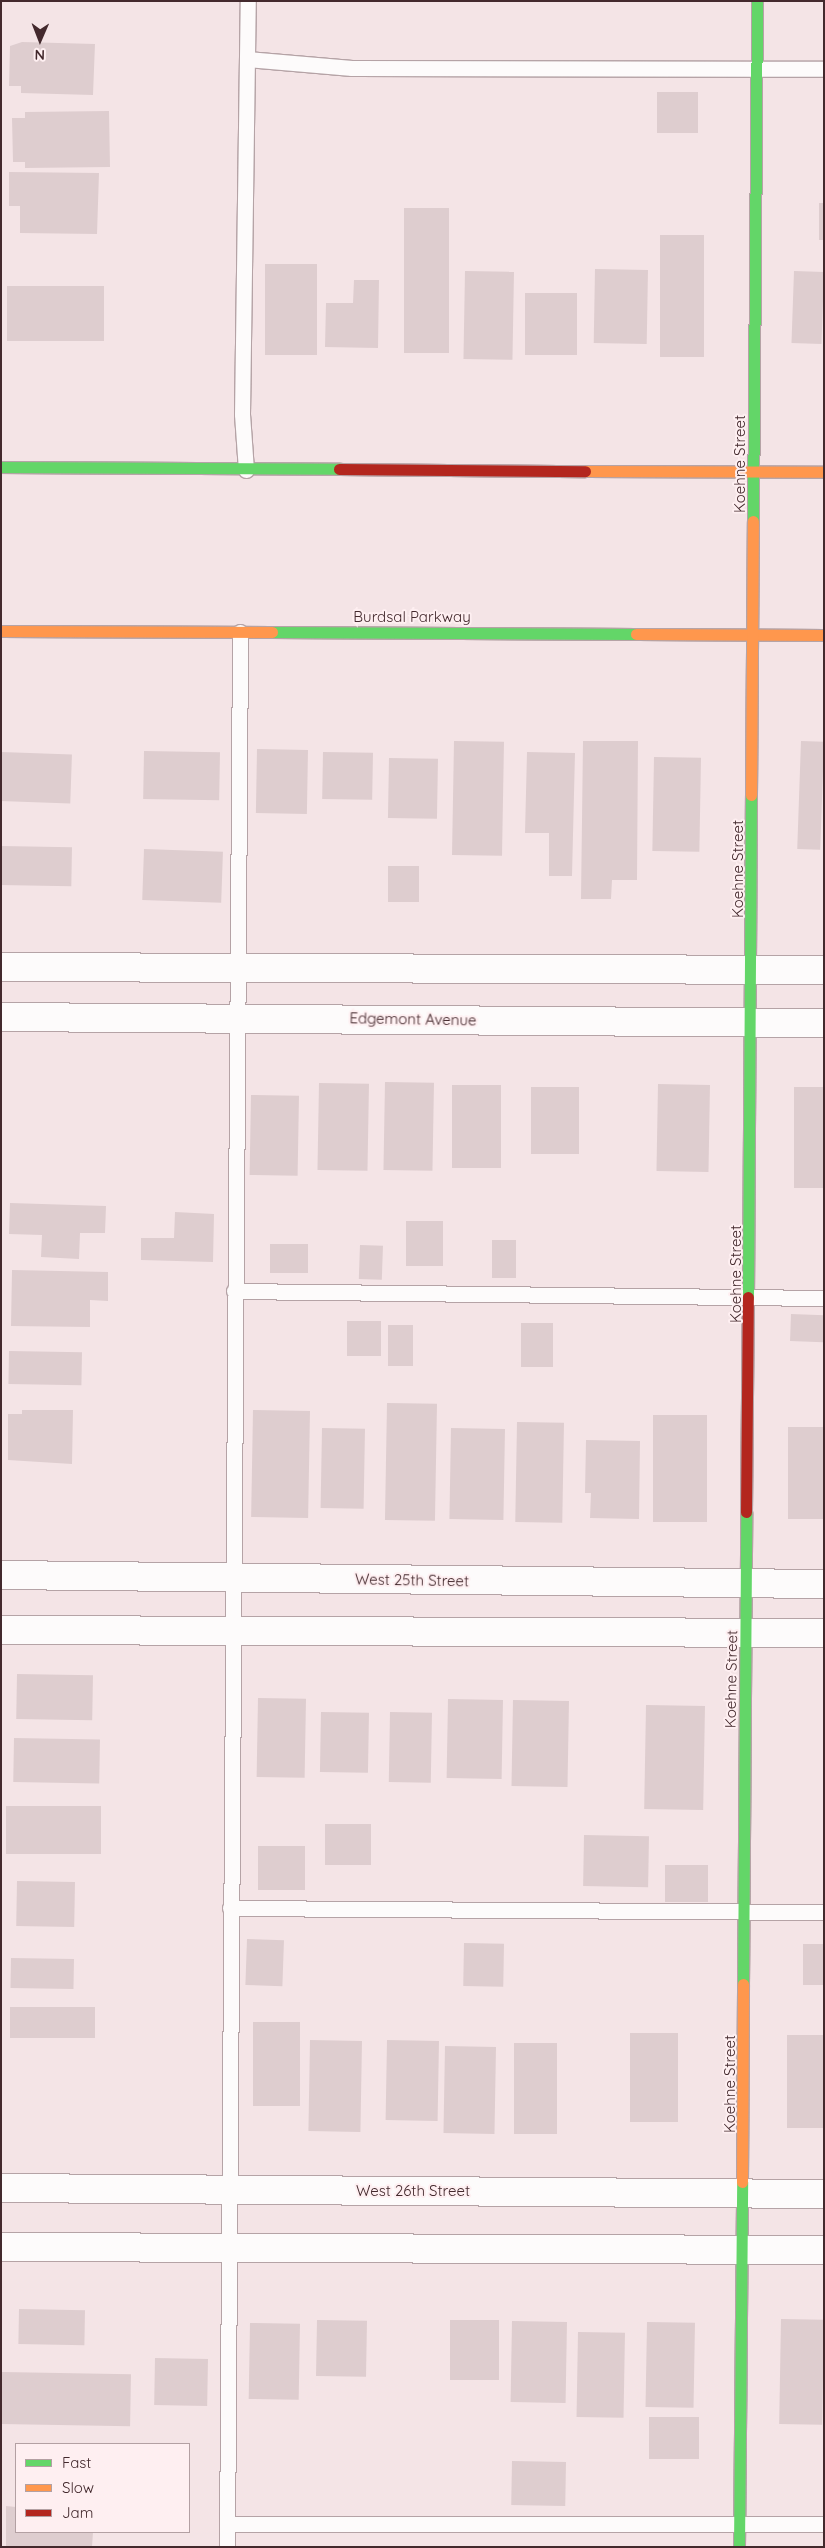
<!DOCTYPE html>
<style>
body{margin:0}
#map{position:relative;width:825px;height:2548px;overflow:hidden;background:#f4e4e6;font-family:Quicksand,sans-serif}
div>[style]{position:absolute}
[style*='--x']{left:calc(var(--x)*1px);top:calc(var(--y)*1px);width:calc(var(--w)*1px);rotate:calc(var(--a)*1deg)}
.building>*{inset:0;background:#decdcf;transform-origin:0 0}
.roads{filter:drop-shadow(1px 0 #b5a3a6) drop-shadow(-1px 0 #b5a3a6) drop-shadow(0 1px #b5a3a6) drop-shadow(0 -1px #b5a3a6)}
.lane>*{height:15px;margin:-7.5px;padding:0 7.5px;transform-origin:7.5px;border-radius:7.5px;background:#fdfbfb}
.street>*{height:28px;margin:-14px;padding:0 14px;transform-origin:14px;border-radius:14px;background:#fdfbfb}
.fast>*{height:11px;margin:-5.5px;padding:0 5.5px;transform-origin:5.5px;border-radius:5.5px;background:#63d668}
.slow>*{height:11px;margin:-5.5px;padding:0 5.5px;transform-origin:5.5px;border-radius:5.5px;background:#ff974d}
.jam>*{height:11px;margin:-5.5px;padding:0 5.5px;transform-origin:5.5px;border-radius:5.5px;background:#b3261e}
span{translate:-50% -50%;white-space:nowrap;text-align:center;line-height:1.15;-webkit-text-stroke:4px #feeff1;paint-order:stroke}
.street-label{font-size:15px;color:#43292d}
.frame{position:absolute;inset:0;border:2px solid #43292d;pointer-events:none}
.legend{position:absolute;left:15px;top:2443px;width:175px;height:90px;box-sizing:border-box;background:#feeff1;border:1px solid #b3a0a3;margin:0;padding:6px 9px;list-style:none;font-size:15px;color:#43292d}
.legend li{display:flex;align-items:center;gap:10px;height:25px}
.legend b{width:25px;border:1px solid #b3a0a3}
.north{position:absolute;left:15px;top:15px;width:50px;height:50px;-webkit-text-stroke:4px #feeff1;paint-order:stroke;rotate:181deg;font-size:14px;font-weight:700;line-height:20px;text-align:center;color:#43292d}
.north::after{content:'';display:block;margin:auto;width:18px;height:22px;background:#43292d;clip-path:polygon(50% 0,100% 100%,50% 72%,0 100%)}
</style>
<div id="map">
<div class="building">
<i style="clip-path:polygon(22px 42px,95px 44px,93px 95px,21px 93px,21px 86px,9px 86px,10px 46px)"></i>
<i style="left:657px;top:92px;width:41px;height:41px"></i>
<i style="clip-path:polygon(109px 111px,110px 167px,25px 168px,25px 162px,13px 162px,12px 118px,25px 118px,25px 112px)"></i>
<i style="clip-path:polygon(9px 172px,99px 173px,97px 234px,20px 233px,20px 206px,9px 206px)"></i>
<i style="left:819px;top:203px;width:5px;height:37px"></i>
<i style="left:404px;top:208px;width:45px;height:145px"></i>
<i style="left:660px;top:235px;width:44px;height:122px"></i>
<i style="left:265px;top:264px;width:52px;height:91px"></i>
<i style="left:595px;top:269px;width:53px;height:74px;rotate:1deg"></i>
<i style="left:465px;top:271px;width:49px;height:88px;rotate:1deg"></i>
<i style="left:794px;top:271px;width:30px;height:72px;rotate:2deg"></i>
<i style="clip-path:polygon(354px 280px,379px 280px,378px 348px,325px 347px,326px 303px,353px 303px)"></i>
<i style="left:7px;top:286px;width:97px;height:55px"></i>
<i style="left:525px;top:293px;width:52px;height:62px"></i>
<i style="left:454px;top:741px;width:50px;height:114px;rotate:1deg"></i>
<i style="clip-path:polygon(583px 741px,638px 741px,637px 880px,612px 880px,611px 899px,581px 899px)"></i>
<i style="left:801px;top:741px;width:23px;height:108px;rotate:2deg"></i>
<i style="left:257px;top:749px;width:51px;height:64px;rotate:1deg"></i>
<i style="left:144px;top:751px;width:76px;height:48px;rotate:1deg"></i>
<i style="left:1px;top:752px;width:71px;height:49px;rotate:2deg"></i>
<i style="left:323px;top:752px;width:50px;height:47px;rotate:1deg"></i>
<i style="clip-path:polygon(527px 752px,575px 753px,572px 876px,549px 876px,549px 833px,525px 833px)"></i>
<i style="left:654px;top:757px;width:47px;height:94px;rotate:1deg"></i>
<i style="left:389px;top:758px;width:49px;height:60px;rotate:1deg"></i>
<i style="left:1px;top:846px;width:71px;height:39px;rotate:1deg"></i>
<i style="left:144px;top:849px;width:79px;height:51px;rotate:2deg"></i>
<i style="left:388px;top:866px;width:31px;height:36px"></i>
<i style="left:385px;top:1082px;width:49px;height:88px;rotate:1deg"></i>
<i style="left:319px;top:1083px;width:50px;height:87px;rotate:1deg"></i>
<i style="left:658px;top:1084px;width:52px;height:87px;rotate:1deg"></i>
<i style="left:452px;top:1085px;width:49px;height:83px"></i>
<i style="left:531px;top:1087px;width:48px;height:67px"></i>
<i style="left:794px;top:1087px;width:30px;height:101px"></i>
<i style="left:251px;top:1095px;width:48px;height:80px;rotate:1deg"></i>
<i style="clip-path:polygon(10px 1203px,106px 1206px,105px 1233px,80px 1233px,79px 1259px,41px 1257px,42px 1235px,9px 1234px)"></i>
<i style="clip-path:polygon(175px 1212px,214px 1214px,213px 1262px,141px 1260px,141px 1238px,174px 1238px)"></i>
<i style="left:406px;top:1221px;width:37px;height:45px"></i>
<i style="left:492px;top:1240px;width:24px;height:38px"></i>
<i style="left:270px;top:1244px;width:38px;height:29px"></i>
<i style="left:360px;top:1245px;width:23px;height:34px;rotate:2deg"></i>
<i style="clip-path:polygon(12px 1270px,108px 1272px,108px 1301px,90px 1300px,90px 1327px,11px 1326px)"></i>
<i style="left:791px;top:1314px;width:33px;height:27px;rotate:2deg"></i>
<i style="left:347px;top:1321px;width:34px;height:35px"></i>
<i style="left:521px;top:1323px;width:32px;height:44px"></i>
<i style="left:388px;top:1325px;width:25px;height:41px"></i>
<i style="left:9px;top:1351px;width:73px;height:33px;rotate:1deg"></i>
<i style="left:387px;top:1403px;width:50px;height:117px;rotate:1deg"></i>
<i style="clip-path:polygon(22px 1410px,73px 1410px,72px 1464px,8px 1460px,8px 1414px,22px 1414px)"></i>
<i style="left:253px;top:1410px;width:57px;height:107px;rotate:1deg"></i>
<i style="left:653px;top:1415px;width:54px;height:107px"></i>
<i style="left:517px;top:1422px;width:47px;height:100px;rotate:1deg"></i>
<i style="left:788px;top:1427px;width:36px;height:92px"></i>
<i style="left:322px;top:1428px;width:43px;height:80px;rotate:1deg"></i>
<i style="left:451px;top:1428px;width:54px;height:91px;rotate:1deg"></i>
<i style="clip-path:polygon(586px 1440px,640px 1441px,639px 1519px,590px 1518px,591px 1493px,585px 1493px)"></i>
<i style="left:17px;top:1674px;width:76px;height:45px;rotate:1deg"></i>
<i style="left:258px;top:1698px;width:48px;height:79px;rotate:1deg"></i>
<i style="left:448px;top:1699px;width:55px;height:79px;rotate:1deg"></i>
<i style="left:513px;top:1700px;width:56px;height:86px;rotate:1deg"></i>
<i style="left:646px;top:1705px;width:59px;height:104px;rotate:1deg"></i>
<i style="left:321px;top:1712px;width:48px;height:60px;rotate:1deg"></i>
<i style="left:390px;top:1712px;width:42px;height:70px;rotate:1deg"></i>
<i style="left:14px;top:1738px;width:86px;height:44px;rotate:1deg"></i>
<i style="left:6px;top:1806px;width:95px;height:48px"></i>
<i style="left:325px;top:1824px;width:46px;height:41px"></i>
<i style="left:584px;top:1835px;width:65px;height:51px;rotate:1deg"></i>
<i style="left:258px;top:1846px;width:47px;height:44px"></i>
<i style="left:665px;top:1865px;width:43px;height:37px"></i>
<i style="left:17px;top:1881px;width:58px;height:45px;rotate:1deg"></i>
<i style="left:247px;top:1939px;width:37px;height:46px;rotate:2deg"></i>
<i style="left:464px;top:1943px;width:40px;height:43px;rotate:1deg"></i>
<i style="left:803px;top:1944px;width:21px;height:41px"></i>
<i style="left:11px;top:1958px;width:63px;height:30px;rotate:1deg"></i>
<i style="left:10px;top:2007px;width:85px;height:31px"></i>
<i style="left:253px;top:2022px;width:47px;height:84px"></i>
<i style="left:630px;top:2033px;width:48px;height:89px"></i>
<i style="left:787px;top:2035px;width:37px;height:93px"></i>
<i style="left:310px;top:2040px;width:52px;height:91px;rotate:1deg"></i>
<i style="left:387px;top:2040px;width:52px;height:80px;rotate:1deg"></i>
<i style="left:514px;top:2043px;width:43px;height:91px"></i>
<i style="left:445px;top:2046px;width:51px;height:87px;rotate:1deg"></i>
<i style="left:19px;top:2309px;width:66px;height:35px;rotate:1deg"></i>
<i style="left:781px;top:2319px;width:43px;height:105px;rotate:1deg"></i>
<i style="left:317px;top:2320px;width:50px;height:56px;rotate:1deg"></i>
<i style="left:450px;top:2320px;width:49px;height:60px"></i>
<i style="left:512px;top:2321px;width:55px;height:81px;rotate:1deg"></i>
<i style="left:647px;top:2322px;width:48px;height:85px;rotate:1deg"></i>
<i style="left:250px;top:2323px;width:50px;height:76px;rotate:1deg"></i>
<i style="left:578px;top:2332px;width:47px;height:85px;rotate:1deg"></i>
<i style="left:155px;top:2358px;width:53px;height:47px;rotate:1deg"></i>
<i style="left:2px;top:2372px;width:129px;height:52px;rotate:1deg"></i>
<i style="left:649px;top:2417px;width:50px;height:42px"></i>
<i style="left:512px;top:2461px;width:54px;height:44px;rotate:1deg"></i>
<i style="clip-path:polygon(6px 2506px,16px 2507px,16px 2532px,93px 2532px,92px 2547px,6px 2547px)"></i>
</div>
<div class="roads">
<div class="lane">
<i style="--x:247;--y:59;--w:105;--a:4.9"></i>
<i style="--x:352;--y:68;--w:472;--a:0.1"></i>
<i style="--x:246;--y:470;--w:56;--a:-94.1"></i>
<i style="--x:242;--y:414;--w:413;--a:-89.2"></i>
<i style="--x:234;--y:1291;--w:590;--a:0.68"></i>
<i style="--x:230;--y:1908;--w:594;--a:0.39"></i>
<i style="--x:227;--y:2524;--w:597;--a:0"></i>
<i style="--x:227;--y:2547;--w:1915;--a:-89.61"></i>
</div>
<div class="street">
<i style="--x:1;--y:967;--w:823;--a:0.21"></i>
<i style="--x:1;--y:1017;--w:823;--a:0.42"></i>
<i style="--x:1;--y:1575;--w:823;--a:0.63"></i>
<i style="--x:1;--y:1630;--w:823;--a:0.21"></i>
<i style="--x:1;--y:2188;--w:823;--a:0.42"></i>
<i style="--x:1;--y:2247;--w:823;--a:0.21"></i>
</div>
<div class="fast">
<i style="--x:1;--y:467;--w:338;--a:0.3"></i>
<i style="--x:753;--y:521;--w:520;--a:-89.56"></i>
<i style="--x:272;--y:632;--w:364;--a:0.3"></i>
<i style="--x:748;--y:1297;--w:502;--a:-89.66"></i>
<i style="--x:743;--y:1984;--w:472;--a:-89.6"></i>
<i style="--x:739;--y:2547;--w:365;--a:-89.5"></i>
</div>
<div class="slow">
<i style="--x:585;--y:471;--w:239;--a:0.2"></i>
<i style="--x:1;--y:631;--w:271;--a:0.2"></i>
<i style="--x:636;--y:634;--w:188;--a:0.3"></i>
<i style="--x:751;--y:795;--w:274;--a:-89.6"></i>
<i style="--x:742;--y:2182;--w:198;--a:-89.7"></i>
</div>
<div class="jam">
<i style="--x:339;--y:469;--w:246;--a:0.5"></i>
<i style="--x:746;--y:1512;--w:215;--a:-89.5"></i>
</div>
</div>
<div class="street-label">
<span style="left:740px;top:464px;rotate:-90deg">Koehne Street</span>
<span style="left:412px;top:617px">Burdsal Parkway</span>
<span style="left:738px;top:869px;rotate:-90deg">Koehne Street</span>
<span style="left:413px;top:1019px;rotate:1deg">Edgemont Avenue</span>
<span style="left:736px;top:1274px;rotate:-90deg">Koehne Street</span>
<span style="left:412px;top:1580px;rotate:1deg">West 25th Street</span>
<span style="left:731px;top:1679px;rotate:-89deg">Koehne Street</span>
<span style="left:730px;top:2084px;rotate:-90deg">Koehne Street</span>
<span style="left:413px;top:2191px">West 26th Street</span>
</div>
<div class="frame"></div>
<ul class="legend">
<li><b style="height:6px;background:#63d668"></b>Fast</li>
<li><b style="height:6px;background:#ff974d"></b>Slow</li>
<li><b style="height:6px;background:#b3261e"></b>Jam</li>
</ul>
<div class="north">N</div>
</div>
